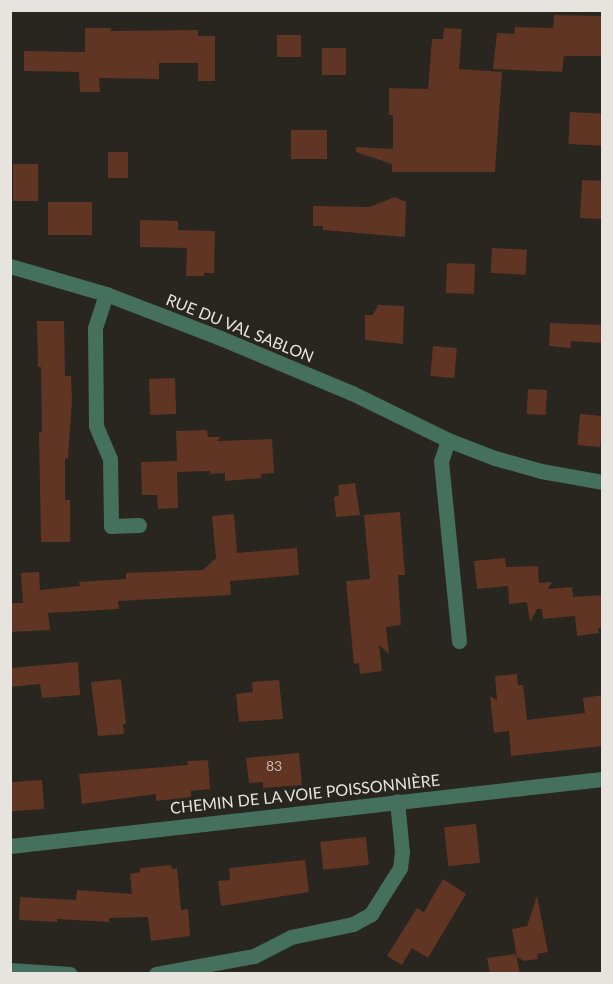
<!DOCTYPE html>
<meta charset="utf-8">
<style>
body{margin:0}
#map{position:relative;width:613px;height:984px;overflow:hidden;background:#29251f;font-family:Lato,sans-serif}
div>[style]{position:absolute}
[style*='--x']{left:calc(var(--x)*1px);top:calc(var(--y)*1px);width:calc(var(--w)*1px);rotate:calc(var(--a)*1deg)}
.building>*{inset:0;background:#603523;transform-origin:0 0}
.minor>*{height:15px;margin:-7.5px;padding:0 7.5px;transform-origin:7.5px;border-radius:7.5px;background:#44705d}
span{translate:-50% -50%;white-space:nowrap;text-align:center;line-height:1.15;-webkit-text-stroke:5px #29251f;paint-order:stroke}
.number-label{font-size:14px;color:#c5b8b1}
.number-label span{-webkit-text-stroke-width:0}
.street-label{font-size:16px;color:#e7e4e0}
.frame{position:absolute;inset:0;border:12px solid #e7e4e0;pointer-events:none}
</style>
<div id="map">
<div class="building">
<i style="clip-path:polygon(554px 15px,603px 16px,603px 56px,564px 56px,562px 72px,493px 69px,497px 33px,514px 34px,515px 27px,553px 28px)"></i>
<i style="clip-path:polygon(85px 28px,111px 28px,111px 31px,198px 30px,198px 36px,215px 36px,215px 81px,198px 81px,198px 63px,159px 63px,159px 79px,99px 78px,100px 92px,80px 92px,79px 72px,24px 71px,24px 51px,85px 52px)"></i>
<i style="clip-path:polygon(444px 28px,462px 29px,459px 69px,502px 72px,495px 172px,392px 172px,392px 164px,356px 152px,356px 147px,393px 149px,393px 115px,389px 115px,389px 88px,428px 89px,432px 39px,443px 39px)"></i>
<i style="left:277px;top:35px;width:24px;height:22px"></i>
<i style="left:322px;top:48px;width:24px;height:27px"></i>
<i style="left:570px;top:112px;width:33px;height:32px;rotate:3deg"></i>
<i style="left:291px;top:130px;width:36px;height:29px"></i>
<i style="left:108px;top:152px;width:20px;height:26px"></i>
<i style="left:13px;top:164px;width:25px;height:37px"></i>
<i style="left:582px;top:180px;width:21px;height:38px;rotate:3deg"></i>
<i style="clip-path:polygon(395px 197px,406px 202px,405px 237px,323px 230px,323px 226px,313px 226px,313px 206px,369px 207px)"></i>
<i style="left:48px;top:202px;width:44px;height:33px"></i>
<i style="clip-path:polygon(140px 220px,178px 221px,178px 230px,215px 231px,214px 273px,204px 273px,204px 276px,186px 276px,187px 248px,140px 247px)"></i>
<i style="left:492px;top:248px;width:35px;height:25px;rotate:3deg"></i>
<i style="left:447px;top:263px;width:28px;height:30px;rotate:2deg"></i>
<i style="clip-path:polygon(378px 305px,404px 306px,403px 344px,365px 340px,365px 315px,373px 315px)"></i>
<i style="clip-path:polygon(37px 321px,64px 321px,65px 376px,71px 376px,72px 400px,68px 458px,65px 459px,65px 500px,70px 500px,70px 542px,41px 542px,39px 432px,42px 432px,41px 367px,38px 367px)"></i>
<i style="clip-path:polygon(550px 323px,603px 325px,603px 343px,571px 341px,570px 348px,549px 346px)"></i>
<i style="left:433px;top:346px;width:24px;height:30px;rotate:5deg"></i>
<i style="left:175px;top:378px;width:36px;height:26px;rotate:88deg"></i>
<i style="left:528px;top:389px;width:19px;height:25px;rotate:3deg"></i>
<i style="left:580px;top:414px;width:23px;height:31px;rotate:5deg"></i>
<i style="clip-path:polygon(207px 430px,208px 437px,221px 437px,217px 441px,272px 439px,274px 473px,261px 474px,262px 478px,225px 481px,225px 473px,210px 474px,210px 471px,177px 472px,178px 508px,158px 509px,157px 495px,142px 495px,141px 462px,177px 461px,176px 431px)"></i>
<i style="clip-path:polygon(355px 483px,360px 515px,336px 517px,334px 497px,339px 496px,338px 485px)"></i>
<i style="clip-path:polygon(400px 512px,405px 575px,398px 575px,401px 625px,386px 627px,389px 654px,379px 645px,382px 671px,360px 674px,359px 663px,354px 664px,346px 581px,370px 579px,364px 515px)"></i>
<i style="clip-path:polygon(234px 514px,237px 553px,297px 548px,299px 575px,230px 581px,231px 595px,118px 601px,119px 609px,48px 613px,50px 630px,10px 632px,10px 603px,23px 603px,21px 573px,39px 572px,40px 590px,80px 586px,79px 582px,126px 579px,126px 573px,203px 570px,216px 558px,212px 516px)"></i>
<i style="clip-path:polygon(505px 558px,506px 567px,538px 566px,539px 583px,552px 582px,548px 589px,572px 587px,573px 597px,603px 595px,603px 628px,598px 628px,599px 633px,577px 636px,575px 616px,543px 619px,542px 609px,537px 609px,530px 622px,527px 602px,509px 604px,508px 586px,477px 589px,474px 561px)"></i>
<i style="clip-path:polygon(78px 662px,80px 695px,42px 698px,40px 684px,10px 687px,10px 668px)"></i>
<i style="clip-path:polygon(517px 674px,518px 685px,523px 685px,527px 720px,585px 713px,583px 698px,603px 695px,603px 746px,511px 756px,509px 731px,494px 733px,490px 696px,497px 700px,495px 676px)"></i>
<i style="clip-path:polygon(121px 679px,126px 724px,123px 724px,124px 734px,98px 736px,91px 682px)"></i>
<i style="clip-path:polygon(279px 680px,283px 719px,239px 722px,236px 694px,253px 692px,252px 682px)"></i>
<i style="clip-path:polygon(299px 753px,302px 785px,263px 788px,263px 782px,249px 783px,246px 758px)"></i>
<i style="clip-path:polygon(208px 760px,210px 789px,191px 791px,191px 797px,156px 801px,156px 794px,82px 804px,79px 774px,188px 765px,187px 761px)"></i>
<i style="left:42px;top:780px;width:29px;height:32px;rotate:86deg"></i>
<i style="left:476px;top:824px;width:39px;height:32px;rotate:84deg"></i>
<i style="left:366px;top:837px;width:28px;height:46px;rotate:84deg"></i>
<i style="clip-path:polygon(305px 860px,309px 892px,221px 906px,218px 881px,230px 880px,229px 868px)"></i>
<i style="clip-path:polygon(171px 865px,172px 869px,177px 868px,181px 910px,188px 909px,190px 936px,151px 941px,148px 917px,109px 918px,109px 922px,57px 919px,57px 922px,19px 920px,20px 897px,76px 900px,77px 890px,132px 894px,130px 874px,140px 872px,140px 868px)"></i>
<i style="clip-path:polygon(443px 879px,466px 894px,428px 958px,412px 948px,402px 965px,387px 956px,417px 908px,424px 912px)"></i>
<i style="clip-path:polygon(537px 896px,548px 952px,537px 954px,538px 959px,524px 961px,517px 957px,512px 929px,527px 926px)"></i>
<i style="clip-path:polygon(516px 954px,520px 974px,490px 974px,487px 958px)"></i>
</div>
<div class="minor">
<i style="--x:10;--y:266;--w:100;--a:16.3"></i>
<i style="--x:106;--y:294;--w:120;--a:21"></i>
<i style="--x:218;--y:337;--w:145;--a:22.7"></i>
<i style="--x:352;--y:393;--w:107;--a:26.1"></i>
<i style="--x:448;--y:440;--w:50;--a:21"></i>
<i style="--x:495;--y:458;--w:48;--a:15.8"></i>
<i style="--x:541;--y:471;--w:62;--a:10.2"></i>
<i style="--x:106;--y:294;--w:36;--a:108"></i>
<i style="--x:95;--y:328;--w:98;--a:89.4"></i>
<i style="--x:96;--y:426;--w:36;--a:67"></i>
<i style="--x:110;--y:459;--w:67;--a:89.1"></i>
<i style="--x:111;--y:526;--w:28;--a:-2"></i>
<i style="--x:448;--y:440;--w:22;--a:108"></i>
<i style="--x:441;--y:461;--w:181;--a:84.3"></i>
<i style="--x:10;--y:846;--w:596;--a:-6.46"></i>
<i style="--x:10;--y:970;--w:60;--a:3.8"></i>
<i style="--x:156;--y:974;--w:100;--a:-10.4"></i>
<i style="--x:254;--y:956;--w:42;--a:-27.2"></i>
<i style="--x:291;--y:937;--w:63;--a:-11.8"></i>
<i style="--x:353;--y:924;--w:21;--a:-29"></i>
<i style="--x:371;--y:914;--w:54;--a:-57.8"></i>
<i style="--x:400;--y:868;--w:16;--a:-83"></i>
<i style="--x:402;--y:852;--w:51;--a:-95.6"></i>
</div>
<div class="number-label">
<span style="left:274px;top:766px">83</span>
</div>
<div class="street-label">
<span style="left:240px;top:328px;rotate:22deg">RUE DU VAL SABLON</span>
<span style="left:305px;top:794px;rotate:-6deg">CHEMIN DE LA VOIE POISSONNIÈRE</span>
</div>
<div class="frame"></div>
</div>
